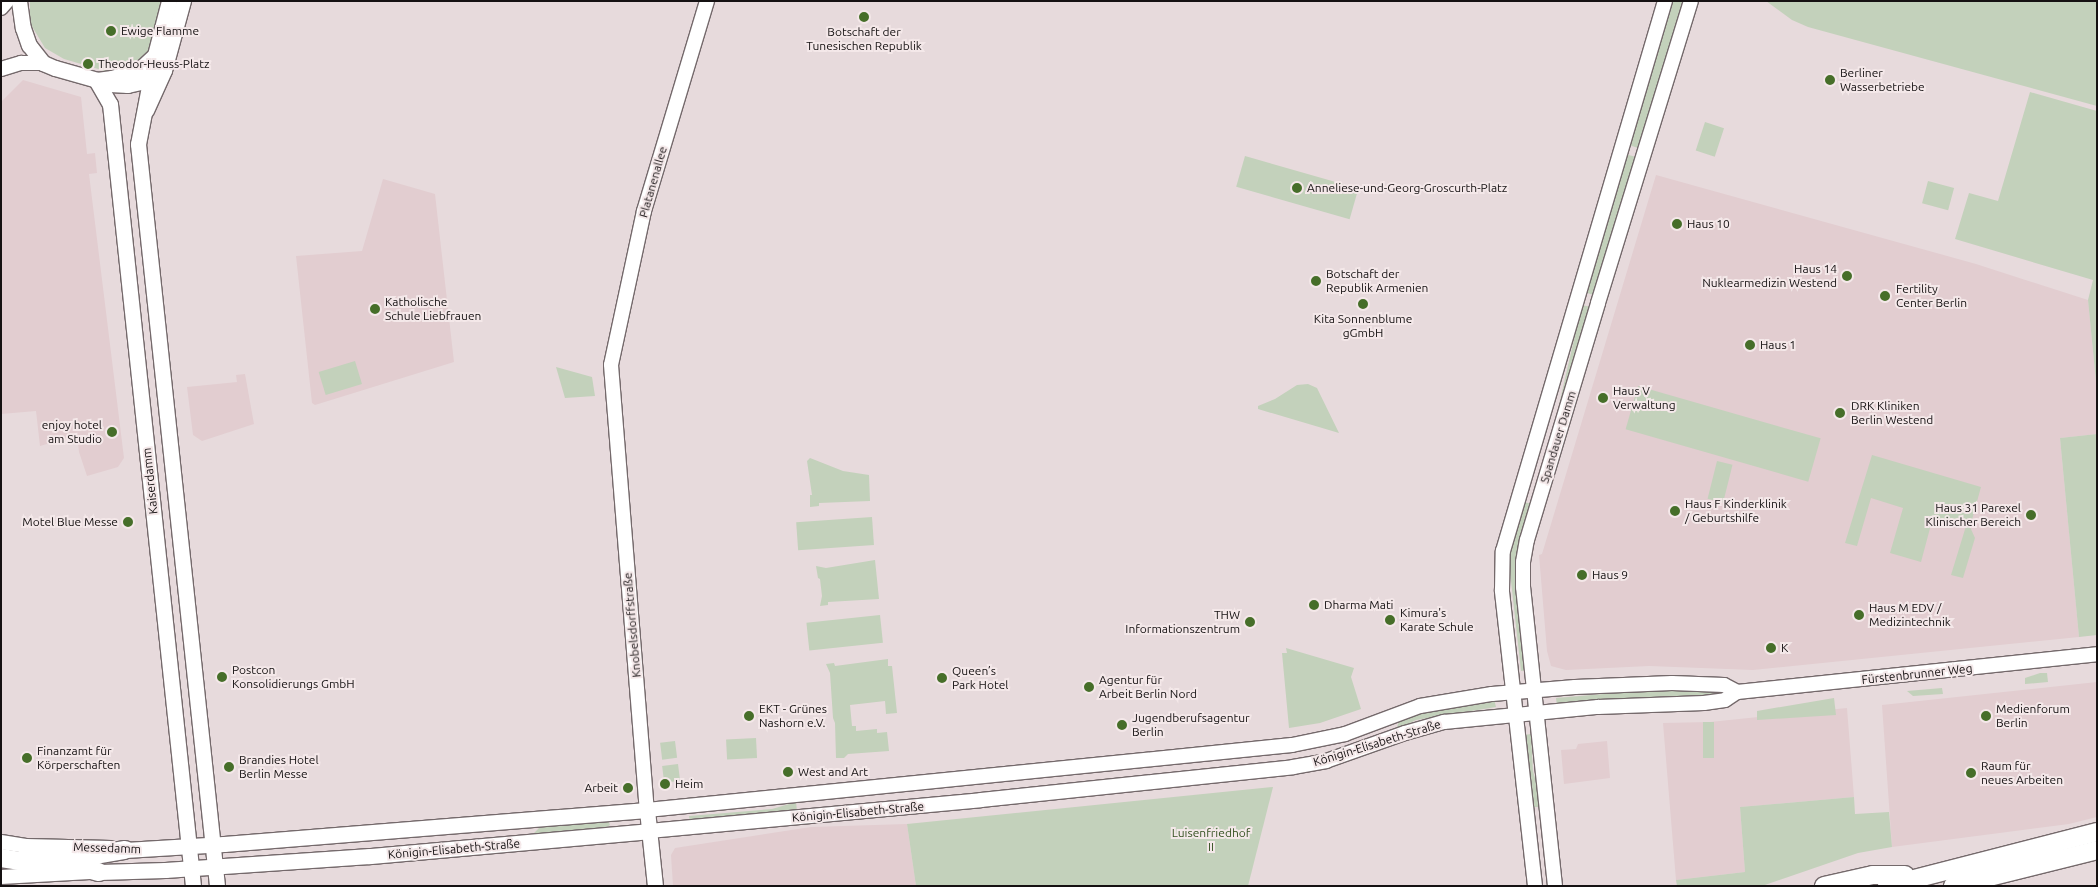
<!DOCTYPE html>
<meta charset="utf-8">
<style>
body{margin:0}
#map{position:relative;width:2098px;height:887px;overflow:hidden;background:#e7dadc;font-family:Ubuntu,sans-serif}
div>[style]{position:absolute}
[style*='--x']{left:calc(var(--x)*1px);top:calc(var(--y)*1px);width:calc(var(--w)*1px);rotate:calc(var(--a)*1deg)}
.built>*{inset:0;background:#e2cdd0}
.green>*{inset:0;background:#c3d1bb;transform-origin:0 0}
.roads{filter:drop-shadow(1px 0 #74696b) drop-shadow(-1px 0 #74696b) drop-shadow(0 1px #74696b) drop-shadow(0 -1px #74696b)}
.secondary>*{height:14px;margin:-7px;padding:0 7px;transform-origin:7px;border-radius:7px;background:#fff}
.primary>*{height:15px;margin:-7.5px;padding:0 7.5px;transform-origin:7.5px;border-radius:7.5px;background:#fff}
.highway>*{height:18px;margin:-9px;padding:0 9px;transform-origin:9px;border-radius:9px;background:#fff}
.dots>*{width:14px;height:14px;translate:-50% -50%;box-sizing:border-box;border:2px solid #f4e8e9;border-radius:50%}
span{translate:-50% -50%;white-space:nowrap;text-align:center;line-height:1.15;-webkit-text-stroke:4px #f4e8e9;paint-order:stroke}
.poi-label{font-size:12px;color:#151112}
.left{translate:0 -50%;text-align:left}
.right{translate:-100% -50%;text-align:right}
.street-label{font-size:12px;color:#151112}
.park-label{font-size:12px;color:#365222}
.frame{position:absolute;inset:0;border:2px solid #151112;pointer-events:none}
</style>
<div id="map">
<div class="built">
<i style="clip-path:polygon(23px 80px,81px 97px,87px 154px,95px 153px,97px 173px,89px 174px,124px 458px,118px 467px,87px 476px,79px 452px,77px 435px,40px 446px,36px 411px,1px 414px,1px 102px)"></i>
<i style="clip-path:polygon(1656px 175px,1976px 264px,2088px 300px,2097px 392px,2097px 434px,2060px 438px,2079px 637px,1753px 670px,1649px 666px,1566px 670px,1551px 666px,1547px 651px,1539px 555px,1542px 554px)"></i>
<i style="clip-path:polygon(383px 179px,435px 194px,454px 362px,315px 405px,312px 403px,296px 256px,362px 251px)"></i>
<i style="clip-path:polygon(245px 374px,254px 424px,202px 441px,193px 435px,187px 387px,237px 382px,236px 375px)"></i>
<i style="clip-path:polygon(2097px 682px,2097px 817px,2069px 824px,1892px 847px,1882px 705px)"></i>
<i style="clip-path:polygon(1847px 708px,1854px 797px,1740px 807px,1745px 872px,1676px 880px,1663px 723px,1710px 722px)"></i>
<i style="clip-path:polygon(1607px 741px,1610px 778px,1564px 784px,1561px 750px,1576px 749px,1578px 744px)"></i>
<i style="clip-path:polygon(907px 824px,916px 886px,673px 886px,671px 855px,675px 848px,811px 827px)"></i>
</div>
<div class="green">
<i style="clip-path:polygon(30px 1px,163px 1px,148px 52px,139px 65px,112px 73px,64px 59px,45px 48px,30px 23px)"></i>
<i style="clip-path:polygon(1670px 1px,1687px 1px,1638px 148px,1629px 145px)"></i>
<i style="clip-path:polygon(1766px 1px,2097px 1px,2097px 106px,1808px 27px,1792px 20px)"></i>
<i style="clip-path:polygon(2030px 92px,2097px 111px,2097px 392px,2088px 300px,2093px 280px,1955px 239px,1969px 193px,1998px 201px)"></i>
<i style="left:1705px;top:122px;width:20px;height:30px;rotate:18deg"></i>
<i style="clip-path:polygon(1625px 154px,1636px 157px,1593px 295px,1585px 292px)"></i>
<i style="left:1245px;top:156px;width:118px;height:32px;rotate:16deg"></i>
<i style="left:1928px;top:181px;width:27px;height:23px;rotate:15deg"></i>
<i style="left:1582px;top:305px;width:9px;height:180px;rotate:13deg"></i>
<i style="left:355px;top:361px;width:24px;height:38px;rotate:73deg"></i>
<i style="clip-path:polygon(556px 367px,592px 377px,595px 396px,565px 398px)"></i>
<i style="clip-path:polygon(1308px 384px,1317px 388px,1339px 433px,1258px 409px,1258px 406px,1275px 399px,1297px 385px)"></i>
<i style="left:1638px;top:386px;width:190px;height:45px;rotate:16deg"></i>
<i style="clip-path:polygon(2097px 434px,2097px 635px,2079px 637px,2060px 438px)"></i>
<i style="clip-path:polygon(1872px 455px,1981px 487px,1970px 527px,1975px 538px,1963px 578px,1951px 575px,1966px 526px,1933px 517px,1921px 562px,1890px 553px,1903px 508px,1871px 498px,1857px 546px,1845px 543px)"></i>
<i style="clip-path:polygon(810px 458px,843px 471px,869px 475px,870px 501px,819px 503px,819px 506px,810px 507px,810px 495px,812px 495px,807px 461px)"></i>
<i style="left:1717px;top:461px;width:16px;height:39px;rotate:14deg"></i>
<i style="clip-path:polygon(1524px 502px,1532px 504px,1520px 547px,1528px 670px,1521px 671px,1509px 563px,1510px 550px)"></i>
<i style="left:872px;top:517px;width:28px;height:76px;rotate:86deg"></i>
<i style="clip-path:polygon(875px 560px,879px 599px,828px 602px,828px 605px,820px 606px,822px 596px,820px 579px,818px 578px,816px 566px,826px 568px)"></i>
<i style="left:880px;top:615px;width:28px;height:74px;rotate:84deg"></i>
<i style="clip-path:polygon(1286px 648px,1354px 668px,1351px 677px,1361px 709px,1320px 723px,1289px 728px,1282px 653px,1287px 653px)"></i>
<i style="clip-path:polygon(888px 659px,888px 666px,892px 666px,897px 713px,886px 714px,885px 701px,850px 705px,852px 726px,856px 726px,856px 731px,877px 729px,877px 733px,887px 732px,889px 751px,848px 754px,844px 758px,836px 758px,835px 723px,833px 718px,830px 673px,826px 664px,834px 663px,835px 666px)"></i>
<i style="clip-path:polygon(2040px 673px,2047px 673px,2048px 682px,2025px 684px,2025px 678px)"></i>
<i style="clip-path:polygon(1635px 688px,1717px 690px,1717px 697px,1557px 706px,1556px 698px,1616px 693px)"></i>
<i style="clip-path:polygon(1942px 688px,1943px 694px,1913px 696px,1907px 691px)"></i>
<i style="clip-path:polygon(1834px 698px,1836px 715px,1757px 720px,1757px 711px)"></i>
<i style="clip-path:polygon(1494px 699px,1496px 707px,1416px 720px,1396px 730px,1399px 721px,1405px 720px,1407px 715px)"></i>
<i style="left:1703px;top:722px;width:11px;height:36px"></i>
<i style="clip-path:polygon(1531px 734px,1533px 771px,1543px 807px,1531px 807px,1524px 735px)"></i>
<i style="left:756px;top:738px;width:20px;height:30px;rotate:87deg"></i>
<i style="left:675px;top:741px;width:17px;height:15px;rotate:83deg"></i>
<i style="left:678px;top:764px;width:17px;height:16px;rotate:83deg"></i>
<i style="clip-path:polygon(1273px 787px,1248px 886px,916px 886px,907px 824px)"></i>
<i style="clip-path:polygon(1854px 797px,1855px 814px,1889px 812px,1892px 847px,1858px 853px,1762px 886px,1677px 886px,1676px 880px,1745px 872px,1740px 807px)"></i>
<i style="clip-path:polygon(796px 802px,797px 811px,690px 823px,689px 816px,772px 809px)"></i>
<i style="clip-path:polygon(608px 820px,610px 825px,607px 827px,561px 831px,541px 836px,532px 835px,539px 828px,546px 827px,549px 824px)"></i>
</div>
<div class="roads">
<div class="secondary">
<i style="--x:707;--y:1;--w:219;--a:106.7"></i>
<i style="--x:644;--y:211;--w:157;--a:102.1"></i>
<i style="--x:611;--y:365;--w:446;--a:85.4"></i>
<i style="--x:647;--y:810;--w:648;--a:-5.75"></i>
<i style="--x:1292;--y:745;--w:54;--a:-11.7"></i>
<i style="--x:1345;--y:734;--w:80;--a:-20.5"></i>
<i style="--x:1420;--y:706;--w:73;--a:-9.5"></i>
<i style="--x:1492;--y:694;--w:83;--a:-4.8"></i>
<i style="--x:1575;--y:687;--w:97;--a:-2.4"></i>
<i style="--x:1672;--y:683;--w:52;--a:2.2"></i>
<i style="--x:1724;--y:685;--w:15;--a:28"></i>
<i style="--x:1;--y:8;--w:9;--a:-49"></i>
<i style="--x:1;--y:69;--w:21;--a:-17"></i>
<i style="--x:21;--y:63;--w:22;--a:0"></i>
<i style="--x:98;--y:80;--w:13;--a:23"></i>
<i style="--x:110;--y:85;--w:18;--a:3"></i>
<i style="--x:128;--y:86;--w:17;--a:-13"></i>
<i style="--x:145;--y:82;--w:14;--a:-25"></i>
<i style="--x:147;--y:111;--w:44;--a:-65.8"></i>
<i style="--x:165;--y:71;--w:73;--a:-74.8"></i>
<i style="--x:649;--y:831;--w:333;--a:-5.3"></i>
<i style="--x:981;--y:800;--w:314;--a:-6"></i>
<i style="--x:1293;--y:767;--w:34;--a:-10"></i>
<i style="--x:1326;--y:761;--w:84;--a:-19.5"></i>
<i style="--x:1405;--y:733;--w:41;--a:-15.8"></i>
<i style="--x:1444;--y:722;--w:155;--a:-5.6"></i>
<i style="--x:1598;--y:707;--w:106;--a:-2.2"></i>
<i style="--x:1704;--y:703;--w:21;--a:-8"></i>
<i style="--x:1725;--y:700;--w:14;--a:-34"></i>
<i style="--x:1737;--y:692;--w:362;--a:-6"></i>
<i style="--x:1;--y:842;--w:25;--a:9"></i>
<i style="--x:26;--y:846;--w:85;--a:1.3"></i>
<i style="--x:1;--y:877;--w:89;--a:-3.2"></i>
<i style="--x:1535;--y:886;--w:298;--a:-96.4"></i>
<i style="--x:1502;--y:590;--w:39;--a:-89"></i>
<i style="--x:1503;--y:551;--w:573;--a:-73.59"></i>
<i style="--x:1555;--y:886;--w:301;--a:-96.1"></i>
<i style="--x:1523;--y:587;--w:25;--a:-90"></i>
<i style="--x:1523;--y:562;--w:22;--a:-80"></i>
<i style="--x:1527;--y:540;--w:247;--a:-73.3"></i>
<i style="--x:1598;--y:303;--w:316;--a:-72.9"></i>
</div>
<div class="primary">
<i style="--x:19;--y:1;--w:27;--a:82"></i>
<i style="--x:23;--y:28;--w:18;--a:71"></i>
<i style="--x:29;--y:45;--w:23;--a:52"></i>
<i style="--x:43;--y:63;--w:13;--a:23"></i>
<i style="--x:55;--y:68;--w:44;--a:15.9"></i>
<i style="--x:97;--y:80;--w:15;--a:-8"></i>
<i style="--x:112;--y:78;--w:28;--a:-17"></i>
<i style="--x:139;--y:70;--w:22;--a:-43"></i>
<i style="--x:169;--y:1;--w:56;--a:104.5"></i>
<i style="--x:155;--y:55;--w:91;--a:100.8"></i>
<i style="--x:138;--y:144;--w:746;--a:83.92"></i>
<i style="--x:96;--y:80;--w:28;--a:60"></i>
<i style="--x:110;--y:104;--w:786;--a:83.94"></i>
<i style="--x:125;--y:850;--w:99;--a:-3.5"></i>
<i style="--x:224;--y:844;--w:424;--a:-4.6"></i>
<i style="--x:647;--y:810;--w:76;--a:84"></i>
<i style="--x:99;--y:872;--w:66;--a:-1.7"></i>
<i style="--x:165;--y:870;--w:205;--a:-3.9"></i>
<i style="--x:370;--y:856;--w:280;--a:-5.1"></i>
</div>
<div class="highway">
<i style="--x:1;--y:858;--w:20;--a:9"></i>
<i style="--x:21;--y:861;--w:40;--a:0"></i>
<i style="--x:61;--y:861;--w:65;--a:-9.8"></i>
<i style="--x:67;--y:863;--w:33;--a:16"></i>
<i style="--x:1824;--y:886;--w:50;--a:-12.7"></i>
<i style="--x:1873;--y:875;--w:32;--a:0"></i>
<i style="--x:1887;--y:886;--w:217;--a:-14.4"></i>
<i style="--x:1953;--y:886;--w:148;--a:-14"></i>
</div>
</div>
<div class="dots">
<i style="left:864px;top:17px;background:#466e29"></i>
<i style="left:111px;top:31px;background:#466e29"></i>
<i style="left:88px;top:64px;background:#466e29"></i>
<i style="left:1830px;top:80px;background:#466e29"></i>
<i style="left:1297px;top:188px;background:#466e29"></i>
<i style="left:1677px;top:224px;background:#466e29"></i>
<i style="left:1847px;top:276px;background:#466e29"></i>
<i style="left:1316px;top:281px;background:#466e29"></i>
<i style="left:1885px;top:296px;background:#466e29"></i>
<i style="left:1363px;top:304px;background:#466e29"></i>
<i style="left:375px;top:309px;background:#466e29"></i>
<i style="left:1750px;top:345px;background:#466e29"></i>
<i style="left:1603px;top:398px;background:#466e29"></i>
<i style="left:1840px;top:413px;background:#466e29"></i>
<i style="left:112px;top:432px;background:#466e29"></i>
<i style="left:1675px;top:511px;background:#466e29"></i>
<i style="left:2031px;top:515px;background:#466e29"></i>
<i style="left:128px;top:522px;background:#466e29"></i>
<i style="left:1582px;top:575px;background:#466e29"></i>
<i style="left:1314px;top:605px;background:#466e29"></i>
<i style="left:1859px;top:615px;background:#466e29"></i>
<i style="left:1390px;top:620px;background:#466e29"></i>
<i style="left:1250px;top:622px;background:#466e29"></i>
<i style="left:1771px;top:648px;background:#466e29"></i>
<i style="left:222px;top:677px;background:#466e29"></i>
<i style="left:942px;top:678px;background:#466e29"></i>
<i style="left:1089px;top:687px;background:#466e29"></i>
<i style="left:749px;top:716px;background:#466e29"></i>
<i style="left:1986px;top:716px;background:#466e29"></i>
<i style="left:1122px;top:725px;background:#466e29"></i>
<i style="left:27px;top:758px;background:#466e29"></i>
<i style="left:229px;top:767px;background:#466e29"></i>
<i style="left:788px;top:772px;background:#466e29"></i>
<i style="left:1971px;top:773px;background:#466e29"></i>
<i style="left:665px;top:784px;background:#466e29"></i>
<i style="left:628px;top:788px;background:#466e29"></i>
</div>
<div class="poi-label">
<span class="left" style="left:121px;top:31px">Ewige Flamme</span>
<span style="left:864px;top:39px">Botschaft der<br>Tunesischen Republik</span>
<span class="left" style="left:98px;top:64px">Theodor-Heuss-Platz</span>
<span class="left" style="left:1840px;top:80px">Berliner<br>Wasserbetriebe</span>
<span class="left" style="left:1307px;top:188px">Anneliese-und-Georg-Groscurth-Platz</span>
<span class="left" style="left:1687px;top:224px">Haus 10</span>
<span class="right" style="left:1837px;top:276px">Haus 14<br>Nuklearmedizin Westend</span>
<span class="left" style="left:1326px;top:281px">Botschaft der<br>Republik Armenien</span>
<span class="left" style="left:1896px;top:296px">Fertility<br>Center Berlin</span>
<span class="left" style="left:385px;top:309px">Katholische<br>Schule Liebfrauen</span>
<span style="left:1363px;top:326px">Kita Sonnenblume<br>gGmbH</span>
<span class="left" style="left:1760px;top:345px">Haus 1</span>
<span class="left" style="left:1613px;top:398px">Haus V<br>Verwaltung</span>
<span class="left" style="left:1851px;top:413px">DRK Kliniken<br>Berlin Westend</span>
<span class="right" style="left:102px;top:432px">enjoy hotel<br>am Studio</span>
<span class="left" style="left:1685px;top:511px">Haus F Kinderklinik<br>/ Geburtshilfe</span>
<span class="right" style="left:2021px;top:515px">Haus 31 Parexel<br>Klinischer Bereich</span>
<span class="right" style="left:118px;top:522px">Motel Blue Messe</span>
<span class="left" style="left:1592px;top:575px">Haus 9</span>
<span class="left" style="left:1324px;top:605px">Dharma Mati</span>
<span class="left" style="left:1869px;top:615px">Haus M EDV /<br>Medizintechnik</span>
<span class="left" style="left:1400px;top:620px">Kimura's<br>Karate Schule</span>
<span class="right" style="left:1240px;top:622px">THW<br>Informationszentrum</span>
<span class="left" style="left:1781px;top:648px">K</span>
<span class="left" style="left:232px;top:677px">Postcon<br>Konsolidierungs GmbH</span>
<span class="left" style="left:952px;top:678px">Queen’s<br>Park Hotel</span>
<span class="left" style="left:1099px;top:687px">Agentur für<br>Arbeit Berlin Nord</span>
<span class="left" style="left:759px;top:716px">EKT - Grünes<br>Nashorn e.V.</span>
<span class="left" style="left:1996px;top:716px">Medienforum<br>Berlin</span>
<span class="left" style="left:1132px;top:725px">Jugendberufsagentur<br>Berlin</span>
<span class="left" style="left:37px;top:758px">Finanzamt für<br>Körperschaften</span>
<span class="left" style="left:239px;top:767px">Brandies Hotel<br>Berlin Messe</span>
<span class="left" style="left:1981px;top:773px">Raum für<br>neues Arbeiten</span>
<span class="left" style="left:798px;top:772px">West and Art</span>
<span class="left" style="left:675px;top:784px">Heim</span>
<span class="right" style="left:618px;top:788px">Arbeit</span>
</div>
<div class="street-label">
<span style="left:653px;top:182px;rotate:-74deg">Platanenallee</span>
<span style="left:1558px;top:437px;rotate:-73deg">Spandauer Damm</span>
<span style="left:150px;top:481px;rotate:-96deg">Kaiserdamm</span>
<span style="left:632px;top:625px;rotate:-95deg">Knobelsdorffstraße</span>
<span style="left:1917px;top:674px;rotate:-6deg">Fürstenbrunner Weg</span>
<span style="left:1377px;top:743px;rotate:-17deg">Königin-Elisabeth-Straße</span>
<span style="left:858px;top:812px;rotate:-5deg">Königin-Elisabeth-Straße</span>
<span style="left:107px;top:848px;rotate:2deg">Messedamm</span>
<span style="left:454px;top:849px;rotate:-5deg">Königin-Elisabeth-Straße</span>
</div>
<div class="park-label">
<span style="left:1211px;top:840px">Luisenfriedhof<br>II</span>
</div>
<div class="frame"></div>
</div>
